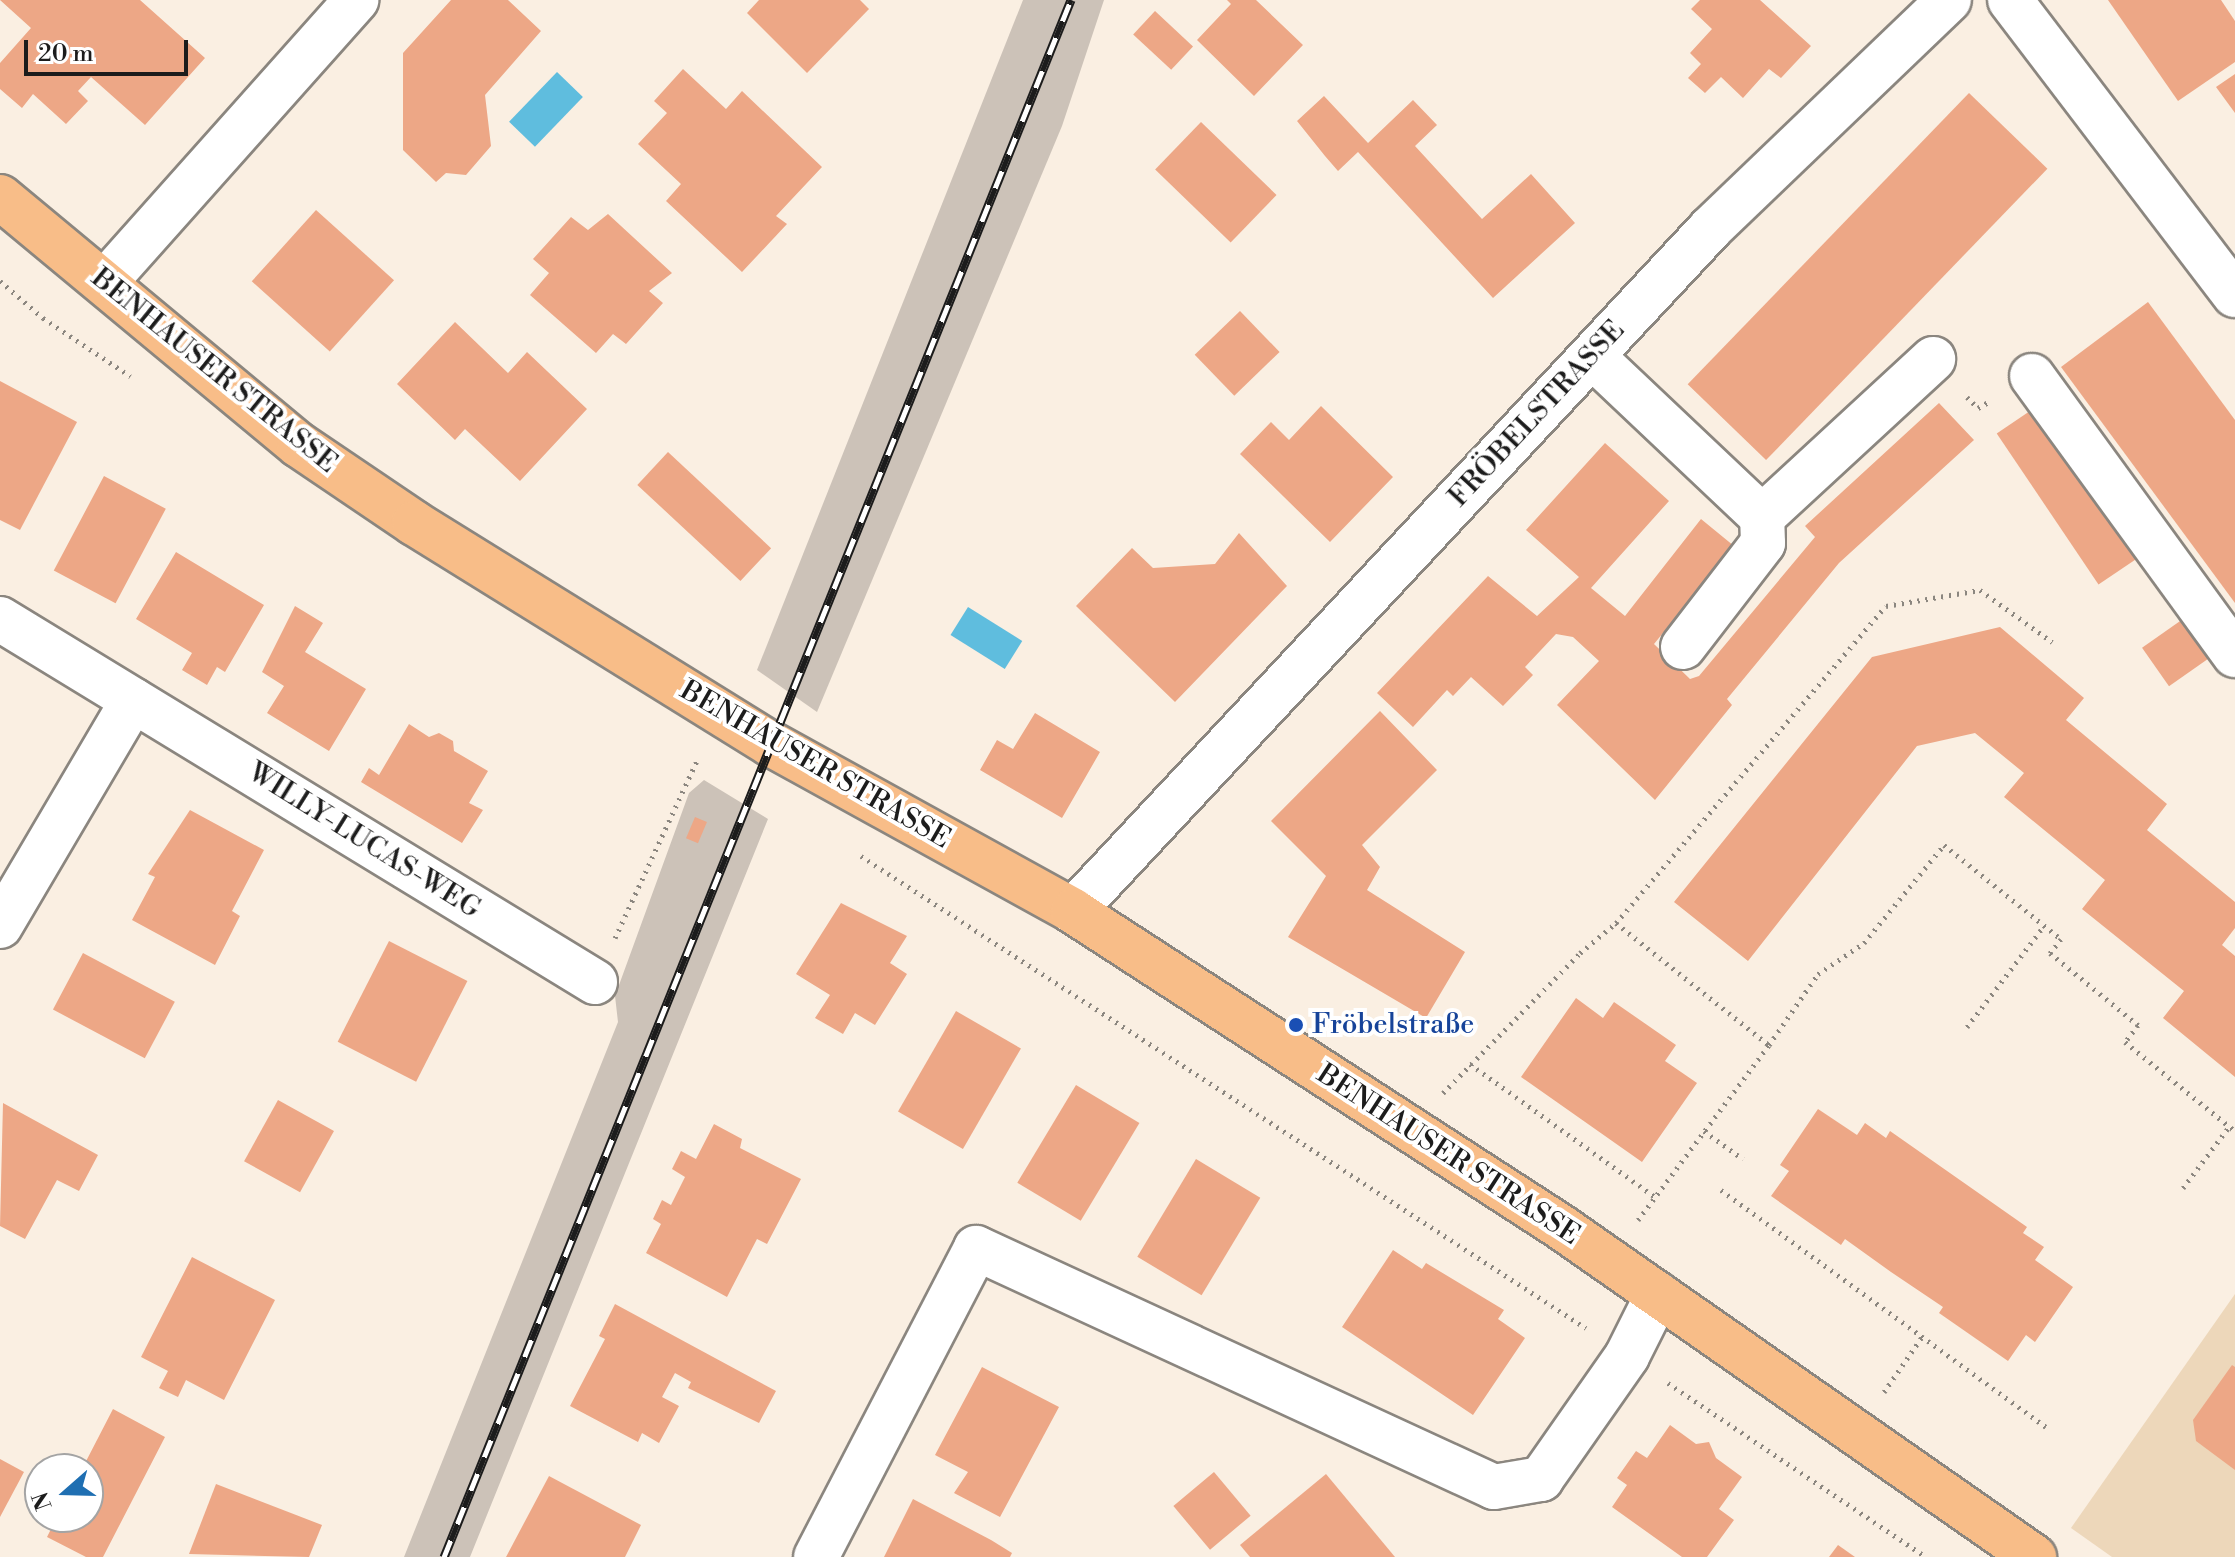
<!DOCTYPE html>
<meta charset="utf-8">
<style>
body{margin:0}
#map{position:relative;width:2235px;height:1557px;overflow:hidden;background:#faefe2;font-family:"Libre Bodoni",serif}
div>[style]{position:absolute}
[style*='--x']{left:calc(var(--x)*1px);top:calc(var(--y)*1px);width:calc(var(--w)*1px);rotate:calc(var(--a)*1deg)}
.built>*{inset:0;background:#edd7ba}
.industrial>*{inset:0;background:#ccc2b8}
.water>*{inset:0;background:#5fbdde;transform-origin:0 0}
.building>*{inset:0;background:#eda786;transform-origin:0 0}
.path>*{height:5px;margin-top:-2.5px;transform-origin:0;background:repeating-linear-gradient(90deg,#8b867f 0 2px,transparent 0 8px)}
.roads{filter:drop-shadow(2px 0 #8b867f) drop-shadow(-2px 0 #8b867f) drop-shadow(0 2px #8b867f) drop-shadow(0 -2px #8b867f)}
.minor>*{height:44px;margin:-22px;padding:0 22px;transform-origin:22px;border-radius:22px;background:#fff}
.major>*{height:44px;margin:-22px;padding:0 22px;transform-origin:22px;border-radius:22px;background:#f8bd88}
.rail>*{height:9px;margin-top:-4.5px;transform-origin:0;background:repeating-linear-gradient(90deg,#fff 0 18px,#1c1c1c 0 36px);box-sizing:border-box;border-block:2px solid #1c1c1c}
.dots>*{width:22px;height:22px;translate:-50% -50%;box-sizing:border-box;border:4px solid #fff;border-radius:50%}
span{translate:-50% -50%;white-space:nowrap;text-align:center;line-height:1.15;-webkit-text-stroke:8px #fff;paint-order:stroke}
.street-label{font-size:28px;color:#1c1c1c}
.transit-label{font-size:28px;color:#164399}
.left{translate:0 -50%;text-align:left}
.north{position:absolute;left:24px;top:1453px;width:80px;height:80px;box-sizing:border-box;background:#fff;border:2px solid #a4a4a4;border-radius:50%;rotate:250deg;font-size:22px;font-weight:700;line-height:32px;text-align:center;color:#1c1c1c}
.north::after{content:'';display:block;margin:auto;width:28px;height:36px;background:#1f6fb2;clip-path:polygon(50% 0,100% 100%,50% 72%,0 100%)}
.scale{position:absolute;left:24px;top:40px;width:164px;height:36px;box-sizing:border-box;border:4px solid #1c1c1c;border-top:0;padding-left:10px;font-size:24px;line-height:28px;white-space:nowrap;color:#1c1c1c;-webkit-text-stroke:6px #fff;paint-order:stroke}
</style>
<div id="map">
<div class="built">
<i style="clip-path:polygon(2235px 1294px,2235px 1557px,2112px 1557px,2071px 1528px)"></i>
</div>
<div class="industrial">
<i style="clip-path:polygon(1023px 0,1104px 0,1062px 126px,817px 712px,757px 670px)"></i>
<i style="clip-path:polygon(704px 780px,768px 819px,470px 1557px,404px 1557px,618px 1022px,615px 996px,689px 793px)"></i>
</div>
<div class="water">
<i style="left:557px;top:72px;width:36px;height:69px;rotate:44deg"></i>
<i style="left:968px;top:607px;width:64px;height:33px;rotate:32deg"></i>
</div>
<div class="building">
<i style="clip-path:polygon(0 0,140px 0,205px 58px,145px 125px,91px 77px,78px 91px,88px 101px,66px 124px,33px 94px,22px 108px,0 89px,0 63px,31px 28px)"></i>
<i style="clip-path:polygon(451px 0,508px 0,541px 31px,485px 95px,491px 146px,466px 175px,446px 173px,436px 182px,403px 150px,403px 53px)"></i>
<i style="clip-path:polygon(759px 0,860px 0,869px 9px,807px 73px,747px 13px)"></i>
<i style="clip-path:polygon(1227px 0,1256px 0,1303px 45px,1254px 96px,1197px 40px,1231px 4px)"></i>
<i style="clip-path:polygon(1700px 0,1760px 0,1811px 46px,1781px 78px,1769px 69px,1743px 98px,1721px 77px,1705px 93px,1688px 78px,1701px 64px,1690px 53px,1712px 29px,1691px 9px)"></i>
<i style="clip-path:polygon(2108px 0,2221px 0,2235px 21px,2235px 62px,2178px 101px)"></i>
<i style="left:1155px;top:11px;width:52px;height:32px;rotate:43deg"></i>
<i style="clip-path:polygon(683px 69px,726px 109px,742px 91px,822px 167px,776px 216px,787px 224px,742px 272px,666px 201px,681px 184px,638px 144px,667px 113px,654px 101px)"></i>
<i style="clip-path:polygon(2235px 74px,2235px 113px,2216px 87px)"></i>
<i style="left:1969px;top:93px;width:109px;height:405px;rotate:44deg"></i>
<i style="clip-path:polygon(1324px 96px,1368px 143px,1413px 100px,1437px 125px,1415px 146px,1482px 219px,1531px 174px,1575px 223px,1493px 298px,1358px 152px,1338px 171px,1325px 156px,1297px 121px)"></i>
<i style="left:1201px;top:122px;width:105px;height:66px;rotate:44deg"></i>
<i style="left:316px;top:210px;width:105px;height:96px;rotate:42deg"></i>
<i style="clip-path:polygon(608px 214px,672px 273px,649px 291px,663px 303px,626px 344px,613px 334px,596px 353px,530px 295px,549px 273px,533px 259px,571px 217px,588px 230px)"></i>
<i style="clip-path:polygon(2148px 302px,2235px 420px,2235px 603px,2061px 367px)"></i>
<i style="left:1240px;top:311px;width:57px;height:63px;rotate:46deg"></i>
<i style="clip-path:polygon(455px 322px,508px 373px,527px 352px,587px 409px,520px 481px,465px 429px,455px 440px,397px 384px)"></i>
<i style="clip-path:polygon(0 381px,77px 422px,20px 530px,0 520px)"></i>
<i style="clip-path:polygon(1939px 403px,1974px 440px,1839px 563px,1727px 699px,1732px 705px,1655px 800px,1557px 705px,1599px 661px,1573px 637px,1556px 634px,1525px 667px,1533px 675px,1503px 706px,1471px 677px,1453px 696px,1447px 690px,1413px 727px,1377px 693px,1488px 576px,1537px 616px,1579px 577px,1526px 530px,1605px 443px,1669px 501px,1591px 588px,1625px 616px,1701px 519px,1734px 546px,1654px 644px,1690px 679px,1699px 676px,1815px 537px,1805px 526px)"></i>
<i style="left:2039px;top:405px;width:182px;height:51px;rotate:56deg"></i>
<i style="clip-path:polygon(1321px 406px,1393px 477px,1330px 542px,1240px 454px,1271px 422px,1289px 440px)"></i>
<i style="left:668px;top:452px;width:141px;height:45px;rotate:43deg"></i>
<i style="left:104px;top:476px;width:70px;height:107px;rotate:28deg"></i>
<i style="clip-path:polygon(1239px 533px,1287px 586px,1175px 702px,1076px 606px,1132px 548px,1153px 568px,1215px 564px)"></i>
<i style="clip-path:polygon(176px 552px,264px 605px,225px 672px,217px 667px,207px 685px,182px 670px,192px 653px,136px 619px)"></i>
<i style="clip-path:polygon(295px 606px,323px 623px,305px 652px,366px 689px,329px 751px,267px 713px,284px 686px,262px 672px)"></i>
<i style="left:2183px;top:619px;width:47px;height:50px;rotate:55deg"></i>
<i style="clip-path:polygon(2000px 627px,2084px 698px,2066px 720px,2167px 804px,2147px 830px,2235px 902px,2235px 928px,2222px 945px,2235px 956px,2235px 1077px,2163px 1018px,2184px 991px,2082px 909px,2105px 880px,2004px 797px,2024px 773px,1975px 733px,1917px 746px,1748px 961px,1674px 902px,1872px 657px)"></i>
<i style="clip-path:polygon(1380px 711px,1437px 770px,1362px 845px,1380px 867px,1367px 890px,1465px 952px,1426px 1018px,1288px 937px,1326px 876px,1271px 821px)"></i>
<i style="clip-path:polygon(1035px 713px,1100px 752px,1062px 818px,980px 770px,997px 740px,1013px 749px)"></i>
<i style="clip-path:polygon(409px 724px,429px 737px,439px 733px,453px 741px,454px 751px,488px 771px,469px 803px,483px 810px,462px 843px,361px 782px,369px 768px,379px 775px)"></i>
<i style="clip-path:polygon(190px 810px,264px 850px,232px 911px,240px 916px,215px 965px,132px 920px,155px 877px,148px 874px)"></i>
<i style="left:695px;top:817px;width:13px;height:23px;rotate:23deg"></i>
<i style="clip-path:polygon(841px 903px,907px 936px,890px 963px,907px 974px,875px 1025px,855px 1013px,843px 1034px,815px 1018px,830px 995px,796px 974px)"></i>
<i style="left:389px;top:941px;width:88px;height:113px;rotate:27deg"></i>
<i style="left:83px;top:953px;width:104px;height:64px;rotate:28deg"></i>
<i style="clip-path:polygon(1576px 998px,1603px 1018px,1614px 1002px,1676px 1045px,1665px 1061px,1697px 1083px,1642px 1162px,1521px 1077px)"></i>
<i style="left:956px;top:1011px;width:75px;height:116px;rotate:30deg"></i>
<i style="left:1076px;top:1085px;width:74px;height:114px;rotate:31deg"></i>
<i style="left:278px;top:1100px;width:64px;height:70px;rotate:29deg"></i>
<i style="clip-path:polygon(3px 1103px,98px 1155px,79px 1191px,57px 1180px,25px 1239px,0 1226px)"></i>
<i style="clip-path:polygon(1818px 1109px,1857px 1135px,1865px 1123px,1886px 1138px,1890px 1131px,2027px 1227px,2023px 1233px,2044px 1247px,2035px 1260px,2073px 1287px,2035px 1342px,2026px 1335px,2008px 1361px,1939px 1313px,1943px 1307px,1891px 1272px,1845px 1239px,1841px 1245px,1771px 1196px,1789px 1171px,1780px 1165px)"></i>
<i style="clip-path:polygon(714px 1124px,742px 1139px,740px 1148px,801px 1179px,767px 1244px,757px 1239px,727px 1297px,646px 1253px,661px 1224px,653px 1219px,662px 1200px,671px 1205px,685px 1177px,672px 1169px,681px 1151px,696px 1159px)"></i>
<i style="left:1196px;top:1159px;width:75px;height:114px;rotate:31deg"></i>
<i style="clip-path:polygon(1393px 1250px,1422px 1269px,1426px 1263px,1504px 1310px,1498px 1319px,1525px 1338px,1473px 1415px,1342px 1327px)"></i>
<i style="clip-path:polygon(192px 1257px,275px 1300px,224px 1400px,186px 1380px,178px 1397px,159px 1388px,168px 1371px,141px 1357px)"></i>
<i style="clip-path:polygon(615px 1304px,776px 1391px,759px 1423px,688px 1388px,691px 1382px,675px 1373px,662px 1397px,679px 1406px,659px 1443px,642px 1433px,638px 1442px,570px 1406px,605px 1339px,599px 1336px)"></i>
<i style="clip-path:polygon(2232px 1365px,2235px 1367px,2235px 1470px,2196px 1441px,2193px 1420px)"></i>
<i style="clip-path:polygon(982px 1367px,1059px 1407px,1000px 1517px,954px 1493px,968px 1472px,935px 1455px)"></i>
<i style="clip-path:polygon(113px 1409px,165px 1437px,103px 1557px,86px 1557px,47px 1537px,57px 1517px,88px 1517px,88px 1469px,82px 1469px)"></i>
<i style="clip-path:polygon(1670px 1425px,1696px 1444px,1709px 1442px,1716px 1458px,1742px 1477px,1719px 1509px,1734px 1520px,1707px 1557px,1682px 1557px,1612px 1507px,1627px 1485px,1617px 1478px,1636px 1451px,1647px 1458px)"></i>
<i style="clip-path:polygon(0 1459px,24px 1472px,0 1517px)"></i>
<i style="left:1214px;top:1472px;width:57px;height:53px;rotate:50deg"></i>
<i style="clip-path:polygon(1326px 1474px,1395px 1557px,1250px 1557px,1240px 1545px)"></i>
<i style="clip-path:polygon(549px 1476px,641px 1525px,625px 1557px,506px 1557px)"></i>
<i style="clip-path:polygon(216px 1484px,322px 1525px,309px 1557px,189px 1554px)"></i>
<i style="clip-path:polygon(913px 1499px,991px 1540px,1012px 1553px,1010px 1557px,884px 1557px)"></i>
<i style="clip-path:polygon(1838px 1545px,1855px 1557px,1829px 1557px)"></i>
</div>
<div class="path">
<i style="--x:0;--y:281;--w:57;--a:40.7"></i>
<i style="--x:43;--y:318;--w:105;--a:33.7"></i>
<i style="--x:1967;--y:397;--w:16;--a:45"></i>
<i style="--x:1978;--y:408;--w:14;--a:-30"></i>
<i style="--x:861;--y:856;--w:865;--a:33.07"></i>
<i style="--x:1616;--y:923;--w:196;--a:38.6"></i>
<i style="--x:1769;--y:1045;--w:86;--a:-55.4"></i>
<i style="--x:1818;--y:974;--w:55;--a:-34"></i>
<i style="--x:1864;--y:943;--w:127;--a:-50.8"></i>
<i style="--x:1944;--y:845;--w:150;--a:38.8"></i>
<i style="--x:2061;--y:939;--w:18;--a:128"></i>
<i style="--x:2050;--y:953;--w:114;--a:39.3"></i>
<i style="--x:2138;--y:1025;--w:21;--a:127"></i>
<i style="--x:2125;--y:1042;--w:141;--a:39"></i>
<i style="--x:615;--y:938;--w:198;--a:-65.2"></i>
<i style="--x:1967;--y:1027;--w:127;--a:-52.7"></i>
<i style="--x:1470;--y:1064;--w:228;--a:35.7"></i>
<i style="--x:1443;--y:1093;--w:196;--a:-45.6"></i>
<i style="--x:1580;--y:953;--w:47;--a:-39.8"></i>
<i style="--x:1616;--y:923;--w:416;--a:-49.6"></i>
<i style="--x:1886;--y:606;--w:95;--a:-9.7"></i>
<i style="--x:1980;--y:590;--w:89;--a:35.8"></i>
<i style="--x:1704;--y:1131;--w:48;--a:35.7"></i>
<i style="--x:2183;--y:1188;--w:76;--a:-53"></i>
<i style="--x:1721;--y:1190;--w:402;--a:36.1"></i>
<i style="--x:1638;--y:1220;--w:219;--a:-53.2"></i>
<i style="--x:1668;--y:1383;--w:311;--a:34"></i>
<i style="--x:1884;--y:1392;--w:67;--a:-55.4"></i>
</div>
<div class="roads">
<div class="minor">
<i style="--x:2010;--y:0;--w:371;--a:52.7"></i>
<i style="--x:105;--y:282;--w:378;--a:-48.3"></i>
<i style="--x:1592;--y:356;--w:234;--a:43.4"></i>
<i style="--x:1762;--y:517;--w:233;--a:-42.7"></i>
<i style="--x:2032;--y:376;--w:345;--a:54"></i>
<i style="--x:0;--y:619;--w:697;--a:31.39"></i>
<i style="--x:1683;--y:647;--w:131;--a:-52.4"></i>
<i style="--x:1763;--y:543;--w:26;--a:-92"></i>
<i style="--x:1073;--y:911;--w:933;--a:-46.95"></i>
<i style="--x:1710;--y:229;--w:331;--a:-43.8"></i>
<i style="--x:0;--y:926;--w:262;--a:-59.5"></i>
<i style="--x:816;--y:1557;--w:348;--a:-62.6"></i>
<i style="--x:976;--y:1248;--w:570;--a:24.77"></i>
<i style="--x:1494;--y:1487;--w:48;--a:-9.7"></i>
<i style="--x:1541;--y:1479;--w:150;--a:-55"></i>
<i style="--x:1627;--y:1356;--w:69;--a:-63.4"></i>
</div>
<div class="major">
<i style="--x:0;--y:197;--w:388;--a:39.7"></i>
<i style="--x:299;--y:445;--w:139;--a:34.1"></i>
<i style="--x:414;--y:523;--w:420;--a:31.8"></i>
<i style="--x:771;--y:744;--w:345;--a:28.9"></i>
<i style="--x:1073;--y:911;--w:581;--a:32.92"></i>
<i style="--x:1561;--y:1227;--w:577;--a:34.9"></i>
</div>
</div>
<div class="rail">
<i style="--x:444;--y:1557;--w:1679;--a:-68.07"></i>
</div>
<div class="dots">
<i style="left:1296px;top:1025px;background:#1a4fb4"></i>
</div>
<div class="street-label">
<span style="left:214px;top:371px;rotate:39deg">BENHAUSER STRASSE</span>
<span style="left:1537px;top:414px;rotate:-47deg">FRÖBELSTRASSE</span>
<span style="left:815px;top:765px;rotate:30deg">BENHAUSER STRASSE</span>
<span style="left:364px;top:841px;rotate:32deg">WILLY-LUCAS-WEG</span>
<span style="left:1448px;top:1155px;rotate:33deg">BENHAUSER STRASSE</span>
</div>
<div class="transit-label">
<span class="left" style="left:1312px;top:1025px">Fröbelstraße</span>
</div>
<div class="north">N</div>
<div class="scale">20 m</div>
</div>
